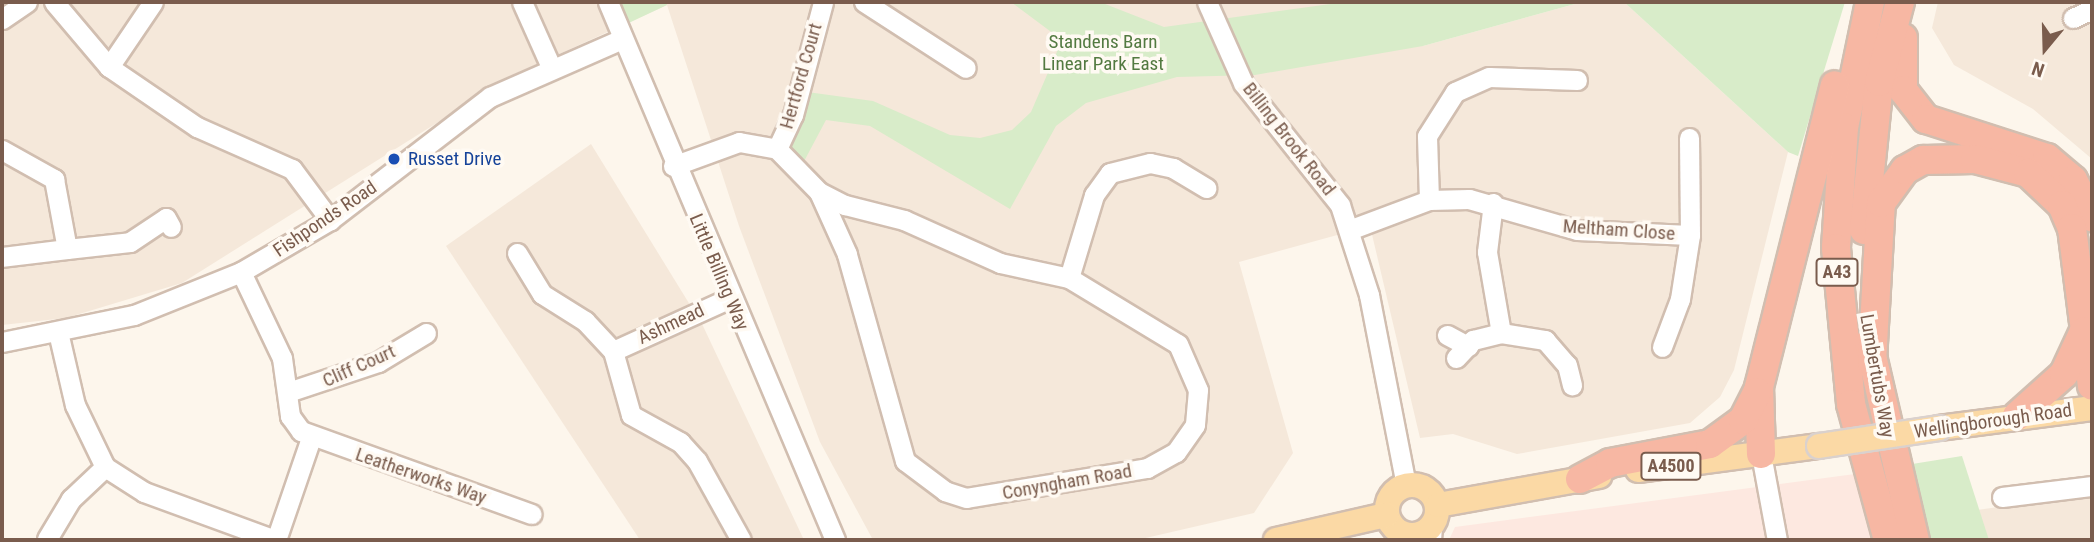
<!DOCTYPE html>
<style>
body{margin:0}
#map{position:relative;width:2094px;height:542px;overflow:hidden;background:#fdf6ec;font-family:"Roboto Condensed",sans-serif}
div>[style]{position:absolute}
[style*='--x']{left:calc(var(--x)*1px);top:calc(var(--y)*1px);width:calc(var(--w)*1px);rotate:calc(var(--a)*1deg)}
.residential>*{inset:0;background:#f5e8da}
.commercial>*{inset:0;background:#fde8e0}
.green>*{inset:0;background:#d8ecc9}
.roads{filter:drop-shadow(2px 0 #d1beb0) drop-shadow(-2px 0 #d1beb0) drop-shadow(0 2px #d1beb0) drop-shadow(0 -2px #d1beb0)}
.minor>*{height:19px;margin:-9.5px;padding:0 9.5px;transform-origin:9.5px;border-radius:9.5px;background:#fff}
.major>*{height:24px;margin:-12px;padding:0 12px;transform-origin:12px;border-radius:12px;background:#fbd9a5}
.major>.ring{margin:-12px;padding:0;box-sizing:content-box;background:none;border:24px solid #fbd9a5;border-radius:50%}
.highway>*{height:28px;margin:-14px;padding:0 14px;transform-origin:14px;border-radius:14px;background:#f7b7a3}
.bridges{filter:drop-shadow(2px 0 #dad1cd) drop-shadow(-2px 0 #dad1cd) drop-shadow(0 2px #dad1cd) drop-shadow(0 -2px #dad1cd)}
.major-bridge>*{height:24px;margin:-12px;padding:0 12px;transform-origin:12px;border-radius:12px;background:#fbd9a5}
.dots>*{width:19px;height:19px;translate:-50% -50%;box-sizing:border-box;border:4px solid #fffaf3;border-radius:50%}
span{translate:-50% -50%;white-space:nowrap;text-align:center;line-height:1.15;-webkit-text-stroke:7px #fffaf3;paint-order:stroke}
.shield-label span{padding:2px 5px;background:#fffaf3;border:2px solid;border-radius:5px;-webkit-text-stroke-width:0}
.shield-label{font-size:18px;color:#7a5c4d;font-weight:700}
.park-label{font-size:19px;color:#537a41}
.street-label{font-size:19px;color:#7a5c4d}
.transit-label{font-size:19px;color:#164399}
.left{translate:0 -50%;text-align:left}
.frame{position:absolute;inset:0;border:4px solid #7a5c4d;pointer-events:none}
.north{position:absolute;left:2010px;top:14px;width:70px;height:70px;-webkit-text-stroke:5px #fffaf3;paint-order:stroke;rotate:199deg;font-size:19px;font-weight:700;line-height:28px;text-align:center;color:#7a5c4d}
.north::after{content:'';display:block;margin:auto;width:24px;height:32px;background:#7a5c4d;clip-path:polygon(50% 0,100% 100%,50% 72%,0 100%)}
</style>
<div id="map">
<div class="residential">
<i style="clip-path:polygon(2px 2px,1373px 2px,1423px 46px,1582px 2px,1624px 2px,1788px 152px,1734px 370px,1720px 397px,1690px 423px,1517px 454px,1453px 434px,1420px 438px,1370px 226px,1239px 262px,1293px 453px,1254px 513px,1137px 540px,873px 540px,820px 442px,739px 226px,667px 5px,513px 75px,182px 283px,66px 318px,2px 325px)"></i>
<i style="clip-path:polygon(1938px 2px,2092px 2px,2092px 159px,2033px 109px,1954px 65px,1932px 28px)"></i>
<i style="clip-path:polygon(591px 144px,703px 326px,804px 540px,640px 540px,446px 246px)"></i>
<i style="clip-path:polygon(2092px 494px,2092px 540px,1987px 540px,1977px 510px)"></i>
</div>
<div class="commercial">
<i style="clip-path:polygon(1855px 474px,1878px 540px,1449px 540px,1455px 527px)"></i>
</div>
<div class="green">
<i style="clip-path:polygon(608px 2px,666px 2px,667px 5px,618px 28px)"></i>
<i style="clip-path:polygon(1011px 2px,1100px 2px,1164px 27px,1345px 2px,1582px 2px,1423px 46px,1255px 75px,1177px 77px,1086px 103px,1056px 126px,1010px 209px,870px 126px,826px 120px,801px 167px,777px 149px,800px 91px,873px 101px,950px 135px,980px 138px,1012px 130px,1031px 112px,1062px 40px)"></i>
<i style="clip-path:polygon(1624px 2px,1845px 2px,1798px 156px,1788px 152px)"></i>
<i style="clip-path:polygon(1962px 456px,1989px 540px,1925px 540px,1906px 465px)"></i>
</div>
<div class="roads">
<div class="minor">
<i style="--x:54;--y:2;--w:85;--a:49.8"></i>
<i style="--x:109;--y:67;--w:107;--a:34.3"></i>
<i style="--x:197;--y:127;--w:104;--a:23.9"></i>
<i style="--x:292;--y:169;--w:64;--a:53.3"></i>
<i style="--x:522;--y:2;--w:73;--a:65.9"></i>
<i style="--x:608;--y:2;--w:584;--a:67.12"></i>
<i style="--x:864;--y:2;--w:121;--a:32.9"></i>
<i style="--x:1207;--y:2;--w:89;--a:66"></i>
<i style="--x:1243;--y:83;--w:156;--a:51.5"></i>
<i style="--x:1340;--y:205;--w:95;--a:72.1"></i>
<i style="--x:1369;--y:295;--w:194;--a:79"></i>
<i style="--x:2073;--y:18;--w:21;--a:-25"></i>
<i style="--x:2;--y:19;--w:30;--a:-34"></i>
<i style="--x:109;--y:67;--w:78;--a:-55.9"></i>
<i style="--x:1689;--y:138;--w:97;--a:89.4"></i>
<i style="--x:777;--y:149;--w:38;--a:-65"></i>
<i style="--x:793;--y:115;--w:117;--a:-75.1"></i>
<i style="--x:2;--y:150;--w:60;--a:29.1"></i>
<i style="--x:54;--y:179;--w:71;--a:79.5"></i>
<i style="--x:67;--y:249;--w:65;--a:173"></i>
<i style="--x:673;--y:166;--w:70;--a:-20"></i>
<i style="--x:739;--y:142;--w:39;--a:10"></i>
<i style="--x:777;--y:149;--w:60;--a:45.7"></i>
<i style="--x:819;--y:192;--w:29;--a:27"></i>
<i style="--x:845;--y:205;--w:61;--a:14.3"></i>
<i style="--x:904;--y:220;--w:105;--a:24.1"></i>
<i style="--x:1000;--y:263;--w:71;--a:12.3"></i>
<i style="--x:1069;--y:278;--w:127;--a:31.2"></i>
<i style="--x:1178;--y:344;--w:50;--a:66.5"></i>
<i style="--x:1198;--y:390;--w:35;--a:95"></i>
<i style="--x:1195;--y:425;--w:33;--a:125"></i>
<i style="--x:1176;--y:452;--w:33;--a:151"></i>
<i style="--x:1147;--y:468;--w:183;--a:170.6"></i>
<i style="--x:966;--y:498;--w:22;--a:-162"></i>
<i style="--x:945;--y:491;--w:50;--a:-143.1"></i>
<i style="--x:905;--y:461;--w:215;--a:-105.7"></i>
<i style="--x:847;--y:254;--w:68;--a:-114.3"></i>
<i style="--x:1429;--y:200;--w:64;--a:-91.8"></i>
<i style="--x:1427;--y:136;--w:52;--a:-57.5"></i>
<i style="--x:1455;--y:92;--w:37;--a:-24"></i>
<i style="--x:1489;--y:77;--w:88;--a:2"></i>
<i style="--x:1493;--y:203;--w:49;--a:97"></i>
<i style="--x:1487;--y:252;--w:82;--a:80.2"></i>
<i style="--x:1501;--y:333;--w:45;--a:9"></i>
<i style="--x:1545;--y:340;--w:33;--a:49"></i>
<i style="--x:1567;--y:365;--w:21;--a:76"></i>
<i style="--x:1349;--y:230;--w:85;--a:-20.6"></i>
<i style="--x:1429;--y:200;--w:40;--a:-1.4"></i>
<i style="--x:1469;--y:199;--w:112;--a:16"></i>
<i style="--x:1577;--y:230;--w:113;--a:2.5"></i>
<i style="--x:1690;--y:235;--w:65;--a:98.9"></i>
<i style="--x:1680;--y:299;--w:51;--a:110.6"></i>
<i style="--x:67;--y:249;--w:63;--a:-6.3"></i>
<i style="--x:130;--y:242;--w:43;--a:-33.7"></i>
<i style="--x:166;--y:218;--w:10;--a:61"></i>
<i style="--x:517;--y:253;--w:48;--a:58.6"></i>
<i style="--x:542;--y:294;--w:51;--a:32.1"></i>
<i style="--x:585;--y:321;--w:41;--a:47"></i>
<i style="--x:241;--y:272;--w:95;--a:64.5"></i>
<i style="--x:282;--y:358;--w:59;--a:82.1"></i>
<i style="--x:290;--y:416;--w:19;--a:54"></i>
<i style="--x:301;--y:431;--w:245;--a:19.8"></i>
<i style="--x:1069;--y:278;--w:87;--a:-73.2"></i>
<i style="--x:1094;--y:195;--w:27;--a:-54"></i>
<i style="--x:1110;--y:173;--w:41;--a:-14"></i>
<i style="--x:1150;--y:163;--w:24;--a:12"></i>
<i style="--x:1173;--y:168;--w:39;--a:31"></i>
<i style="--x:730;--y:298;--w:128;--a:155.6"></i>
<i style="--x:613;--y:351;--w:66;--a:74.3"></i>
<i style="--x:631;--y:415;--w:56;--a:28.9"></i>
<i style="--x:680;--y:442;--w:25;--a:48"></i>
<i style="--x:697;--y:461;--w:90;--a:60.9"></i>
<i style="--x:58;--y:332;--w:75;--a:76.9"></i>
<i style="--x:75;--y:405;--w:69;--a:64.2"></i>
<i style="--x:105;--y:467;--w:46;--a:32.7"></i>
<i style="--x:144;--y:492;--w:140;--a:20.1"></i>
<i style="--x:1447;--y:335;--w:24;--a:28"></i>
<i style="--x:2;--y:342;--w:135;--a:-11.6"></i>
<i style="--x:134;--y:315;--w:115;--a:-21.9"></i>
<i style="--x:241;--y:272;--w:103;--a:-30.3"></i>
<i style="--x:330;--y:220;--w:202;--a:-37.6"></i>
<i style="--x:490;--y:97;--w:144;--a:-23.7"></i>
<i style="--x:1456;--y:358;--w:25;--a:-47"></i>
<i style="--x:1473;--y:340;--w:29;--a:-14"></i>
<i style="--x:288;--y:392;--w:95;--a:-18.4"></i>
<i style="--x:378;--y:362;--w:56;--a:-31.1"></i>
<i style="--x:1761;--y:454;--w:87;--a:79.5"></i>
<i style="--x:2002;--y:497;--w:91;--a:-7"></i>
<i style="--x:1396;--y:529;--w:13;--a:58"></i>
<i style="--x:47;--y:539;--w:47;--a:-59"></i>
<i style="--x:71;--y:499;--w:47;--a:-43.3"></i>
<i style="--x:276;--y:540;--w:108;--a:-71.1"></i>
<i style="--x:1431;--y:540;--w:13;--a:-86"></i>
</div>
<div class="major">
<i style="--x:1939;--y:428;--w:154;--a:-7.4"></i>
<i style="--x:1638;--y:470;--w:183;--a:-7.6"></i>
<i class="ring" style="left:1387px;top:485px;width:26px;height:26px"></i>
<i style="--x:1438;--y:505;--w:164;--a:-10.2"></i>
<i style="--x:1276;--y:540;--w:113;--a:-12.8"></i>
</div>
<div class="highway">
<i style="--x:1870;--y:2;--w:128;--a:101.7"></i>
<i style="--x:1844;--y:127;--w:121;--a:93.8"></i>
<i style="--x:1836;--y:248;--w:157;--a:84.5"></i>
<i style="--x:1851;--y:404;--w:141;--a:74.8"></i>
<i style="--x:1903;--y:38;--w:52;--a:90"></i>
<i style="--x:1903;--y:90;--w:37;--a:52"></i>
<i style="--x:1926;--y:119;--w:127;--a:17.9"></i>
<i style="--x:2047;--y:158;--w:34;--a:40"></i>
<i style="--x:2073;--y:180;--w:42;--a:62.8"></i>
<i style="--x:1864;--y:230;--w:149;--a:-84.2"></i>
<i style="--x:1879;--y:82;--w:83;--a:-75.3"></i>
<i style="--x:1869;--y:343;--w:202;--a:76.9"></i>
<i style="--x:1872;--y:362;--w:159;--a:-86.8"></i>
<i style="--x:1881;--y:203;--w:41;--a:-54"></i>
<i style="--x:1905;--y:170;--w:21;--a:-29"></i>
<i style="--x:1923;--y:160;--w:52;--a:-1.1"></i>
<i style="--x:1975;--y:159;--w:55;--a:14.8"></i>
<i style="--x:2028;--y:173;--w:47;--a:43.3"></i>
<i style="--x:2062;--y:205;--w:25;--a:67"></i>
<i style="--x:2072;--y:228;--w:159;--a:82.8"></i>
<i style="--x:2017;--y:416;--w:63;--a:-41.8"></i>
<i style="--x:2064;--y:374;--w:47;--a:-65.1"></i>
<i style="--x:1761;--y:454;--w:67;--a:-91.7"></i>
<i style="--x:1759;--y:387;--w:311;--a:-75.9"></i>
<i style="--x:1580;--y:479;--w:34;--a:-28"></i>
<i style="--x:1610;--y:463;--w:102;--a:-10.8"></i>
<i style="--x:1710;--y:444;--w:41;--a:-36"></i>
<i style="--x:1743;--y:420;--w:31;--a:-63"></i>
</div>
</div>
<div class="bridges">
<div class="major-bridge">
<i style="--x:1819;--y:446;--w:121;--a:-8.5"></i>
</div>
</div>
<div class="dots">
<i style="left:394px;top:159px;background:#1a4fb4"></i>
</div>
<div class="shield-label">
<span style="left:1837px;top:272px">A43</span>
<span style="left:1671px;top:466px">A4500</span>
</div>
<div class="park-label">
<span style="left:1103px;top:53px">Standens Barn<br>Linear Park East</span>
</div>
<div class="street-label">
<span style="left:801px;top:76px;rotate:-74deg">Hertford Court</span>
<span style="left:1289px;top:139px;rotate:52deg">Billing Brook Road</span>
<span style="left:325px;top:219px;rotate:-34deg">Fishponds Road</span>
<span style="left:1619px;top:230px;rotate:4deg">Meltham Close</span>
<span style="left:719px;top:272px;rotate:67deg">Little Billing Way</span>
<span style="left:671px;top:324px;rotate:-25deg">Ashmead</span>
<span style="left:359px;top:366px;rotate:-24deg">Cliff Court</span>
<span style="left:1877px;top:376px;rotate:80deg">Lumbertubs Way</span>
<span style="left:1993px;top:421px;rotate:-8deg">Wellingborough Road</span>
<span style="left:421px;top:476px;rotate:19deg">Leatherworks Way</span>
<span style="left:1067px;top:482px;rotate:-10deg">Conyngham Road</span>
</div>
<div class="transit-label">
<span class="left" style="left:408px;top:159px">Russet Drive</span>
</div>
<div class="frame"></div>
<div class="north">N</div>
</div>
